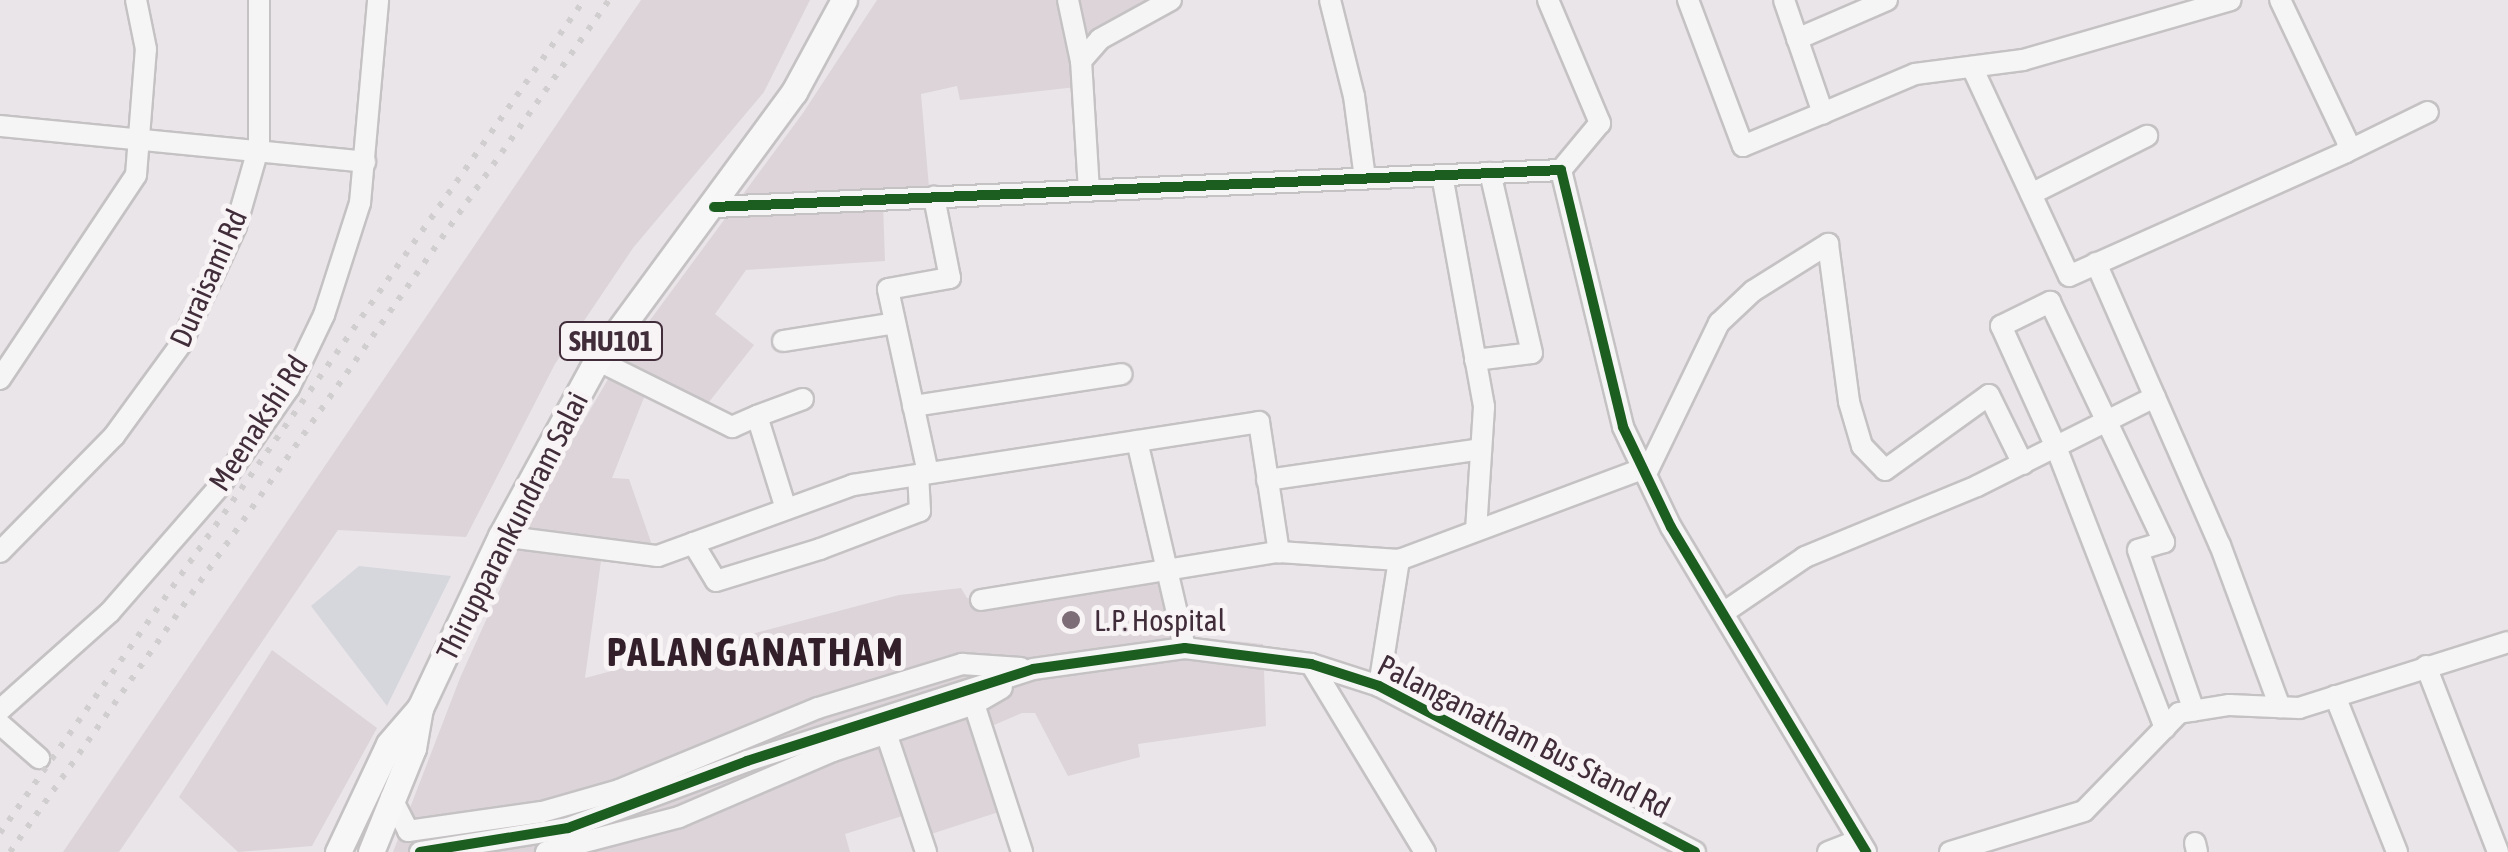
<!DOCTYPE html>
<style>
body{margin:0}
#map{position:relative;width:2508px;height:852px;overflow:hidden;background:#eae5e8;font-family:"Asap Condensed",sans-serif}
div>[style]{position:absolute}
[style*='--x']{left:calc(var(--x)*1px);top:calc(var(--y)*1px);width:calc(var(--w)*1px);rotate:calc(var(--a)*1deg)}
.built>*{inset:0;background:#dcd4d8}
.green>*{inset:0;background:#d6d7dd}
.roads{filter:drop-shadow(2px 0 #c5c2c4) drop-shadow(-2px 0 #c5c2c4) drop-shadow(0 2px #c5c2c4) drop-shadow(0 -2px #c5c2c4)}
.minor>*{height:20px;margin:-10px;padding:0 10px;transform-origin:10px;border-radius:10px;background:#f6f5f6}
.major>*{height:25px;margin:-12.5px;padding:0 12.5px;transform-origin:12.5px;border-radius:12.5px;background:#f8f7f8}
.rail>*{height:6px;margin-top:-3px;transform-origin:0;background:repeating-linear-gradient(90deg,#d1ced0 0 5px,transparent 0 15px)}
.cycleway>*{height:10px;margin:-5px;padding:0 5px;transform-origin:5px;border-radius:5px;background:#1b5e20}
.dots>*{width:28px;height:28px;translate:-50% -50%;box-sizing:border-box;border:5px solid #f8f4f6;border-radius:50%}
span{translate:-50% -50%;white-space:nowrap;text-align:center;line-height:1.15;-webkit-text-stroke:10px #f8f4f6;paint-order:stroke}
.shield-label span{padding:2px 8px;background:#f8f4f6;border:2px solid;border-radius:8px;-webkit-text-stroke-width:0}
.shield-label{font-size:28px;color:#412d39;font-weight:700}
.street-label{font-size:30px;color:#412d39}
.poi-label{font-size:30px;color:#412d39}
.left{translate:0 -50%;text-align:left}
.district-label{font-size:40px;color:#321f2a;font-weight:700;letter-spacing:2.5px}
</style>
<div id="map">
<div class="built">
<i style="clip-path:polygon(641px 0,810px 0,764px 92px,633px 248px,555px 364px,466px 537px,338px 530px,119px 852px,63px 852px)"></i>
<i style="clip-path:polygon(877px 0,1165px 0,1098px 39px,1085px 86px,960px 100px,957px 86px,921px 94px,930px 199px,883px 203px,885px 261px,746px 270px,715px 314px,754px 345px,694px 421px,645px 395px,612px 478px,629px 479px,659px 565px,601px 561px,585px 678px,899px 595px,961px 588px,967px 598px,1176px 571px,1185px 636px,1263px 644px,1266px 726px,1138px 744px,1140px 757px,1068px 776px,1035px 713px,1022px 713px,987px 728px,1011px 808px,922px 837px,912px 813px,845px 834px,850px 852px,393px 852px,460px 678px,549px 480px,614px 369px,803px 113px)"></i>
<i style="clip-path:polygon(272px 650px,377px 728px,312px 846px,238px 852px,179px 797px)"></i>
</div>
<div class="green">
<i style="clip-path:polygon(359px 566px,451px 576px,387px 706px,311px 606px)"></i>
</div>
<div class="roads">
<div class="minor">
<i style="--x:1068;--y:0;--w:62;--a:78"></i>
<i style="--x:1330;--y:0;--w:99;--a:76"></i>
<i style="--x:1354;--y:96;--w:83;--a:82.4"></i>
<i style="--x:1548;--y:0;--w:134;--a:67.1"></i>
<i style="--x:1600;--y:123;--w:61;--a:129.7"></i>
<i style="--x:1688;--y:0;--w:156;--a:69.4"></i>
<i style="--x:1743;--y:146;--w:87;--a:-22.4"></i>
<i style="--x:1784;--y:0;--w:120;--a:71"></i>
<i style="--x:1823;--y:113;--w:100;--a:-23"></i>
<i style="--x:1915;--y:74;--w:109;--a:-7.4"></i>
<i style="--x:2023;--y:60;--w:216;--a:-16.1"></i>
<i style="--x:1797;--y:39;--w:98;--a:-23.4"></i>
<i style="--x:1972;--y:67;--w:230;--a:65.1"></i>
<i style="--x:2069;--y:276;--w:303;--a:-24.1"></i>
<i style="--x:2346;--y:152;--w:9;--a:-77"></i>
<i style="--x:2348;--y:143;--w:158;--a:-115.4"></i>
<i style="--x:0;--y:126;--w:367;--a:5.6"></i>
<i style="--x:2346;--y:152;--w:91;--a:-26"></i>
<i style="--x:1442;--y:175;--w:236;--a:79.7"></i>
<i style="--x:1484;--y:407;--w:123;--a:93.7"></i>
<i style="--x:1089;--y:191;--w:130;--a:-93.5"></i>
<i style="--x:1081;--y:61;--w:29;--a:-49"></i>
<i style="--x:1100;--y:39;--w:81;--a:-28.8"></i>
<i style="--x:2031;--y:194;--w:130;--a:-26.6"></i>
<i style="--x:714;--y:207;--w:848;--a:-2.5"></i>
<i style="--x:1561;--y:170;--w:264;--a:76.4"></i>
<i style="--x:1623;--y:427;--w:111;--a:64.4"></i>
<i style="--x:1671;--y:527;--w:379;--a:59"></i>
<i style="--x:2096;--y:263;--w:308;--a:66.3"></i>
<i style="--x:2220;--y:545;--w:173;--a:69.7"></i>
<i style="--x:783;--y:341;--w:113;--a:-9.1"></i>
<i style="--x:597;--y:360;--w:151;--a:26.4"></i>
<i style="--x:732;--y:427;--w:27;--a:-24"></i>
<i style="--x:1475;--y:360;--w:57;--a:-7"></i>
<i style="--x:1532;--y:353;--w:185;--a:-103.1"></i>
<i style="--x:0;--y:379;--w:245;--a:-56.3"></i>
<i style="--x:136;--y:175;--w:126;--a:-85.5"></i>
<i style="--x:146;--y:49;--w:50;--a:-101.5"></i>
<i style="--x:913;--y:406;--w:211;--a:-8.7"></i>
<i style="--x:1137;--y:441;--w:212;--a:76.9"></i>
<i style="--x:928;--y:473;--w:188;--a:-102.3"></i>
<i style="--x:888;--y:289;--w:63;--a:-10.1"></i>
<i style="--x:950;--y:278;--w:83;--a:-101.2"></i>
<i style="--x:1646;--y:474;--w:168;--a:-64.2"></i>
<i style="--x:1719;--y:323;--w:47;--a:-43.3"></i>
<i style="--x:1753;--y:291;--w:89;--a:-32.1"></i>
<i style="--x:1828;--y:244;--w:159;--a:82.4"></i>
<i style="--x:1849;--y:402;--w:46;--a:73.5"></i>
<i style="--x:1862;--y:446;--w:33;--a:46"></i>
<i style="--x:1885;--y:470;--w:128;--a:-35.8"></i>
<i style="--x:1989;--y:395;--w:77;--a:63.8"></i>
<i style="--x:1267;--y:480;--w:216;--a:-8.2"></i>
<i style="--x:786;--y:509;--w:97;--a:-107.3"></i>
<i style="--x:757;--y:416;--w:49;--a:-20.3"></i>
<i style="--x:501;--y:536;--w:158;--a:7.3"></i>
<i style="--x:658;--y:556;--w:208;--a:-20"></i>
<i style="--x:853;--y:485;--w:411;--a:-8.8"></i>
<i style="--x:1259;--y:422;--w:132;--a:81.3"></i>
<i style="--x:1279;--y:552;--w:120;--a:3.8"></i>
<i style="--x:693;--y:543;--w:44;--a:58.8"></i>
<i style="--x:716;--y:581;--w:109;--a:-17.1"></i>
<i style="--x:820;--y:549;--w:107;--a:-20.8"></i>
<i style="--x:920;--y:511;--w:36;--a:-93"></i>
<i style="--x:0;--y:552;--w:163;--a:-45.5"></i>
<i style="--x:114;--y:436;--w:114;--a:-53.9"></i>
<i style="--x:181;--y:344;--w:130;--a:-65"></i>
<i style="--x:236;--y:226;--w:83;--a:-74"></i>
<i style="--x:259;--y:146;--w:146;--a:-90"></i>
<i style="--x:981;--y:600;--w:302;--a:-9.2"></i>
<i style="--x:1723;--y:613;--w:99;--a:-34.3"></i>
<i style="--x:1805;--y:557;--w:186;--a:-22.4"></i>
<i style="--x:1977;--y:486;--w:199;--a:-26.6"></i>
<i style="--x:1311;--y:664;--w:220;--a:58.8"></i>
<i style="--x:2426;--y:666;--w:199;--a:68.8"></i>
<i style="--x:1379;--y:686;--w:128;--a:-81"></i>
<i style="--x:1399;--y:560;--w:260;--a:-20.5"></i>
<i style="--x:2335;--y:696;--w:168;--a:68.3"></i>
<i style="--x:974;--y:704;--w:156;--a:72"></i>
<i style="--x:0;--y:710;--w:147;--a:-41.7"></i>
<i style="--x:110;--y:612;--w:167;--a:-48.9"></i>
<i style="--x:220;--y:486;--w:120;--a:-54.9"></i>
<i style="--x:289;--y:388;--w:81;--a:-64.4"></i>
<i style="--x:324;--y:315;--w:118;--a:-72.2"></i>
<i style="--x:360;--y:203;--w:204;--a:-84.9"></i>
<i style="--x:0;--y:724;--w:52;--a:41.1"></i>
<i style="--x:2165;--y:728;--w:301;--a:-111.2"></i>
<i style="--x:2056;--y:447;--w:133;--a:-114.4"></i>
<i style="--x:2001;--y:326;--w:55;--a:-26.1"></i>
<i style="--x:2050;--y:302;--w:266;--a:64.6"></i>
<i style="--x:2164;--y:542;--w:27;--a:163"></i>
<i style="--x:2138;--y:550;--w:170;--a:70.8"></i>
<i style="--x:886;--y:733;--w:126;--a:71.4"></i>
<i style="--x:391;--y:797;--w:38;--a:63"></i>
<i style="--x:408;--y:831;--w:135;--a:-8.1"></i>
<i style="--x:542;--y:812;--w:80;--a:-15.9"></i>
<i style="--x:619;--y:790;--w:215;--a:-22.4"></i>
<i style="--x:818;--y:708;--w:151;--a:-17"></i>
<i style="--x:962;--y:664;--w:59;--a:3.9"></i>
<i style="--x:2195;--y:843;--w:9;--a:77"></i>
<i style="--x:420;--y:852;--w:150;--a:-9.2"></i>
<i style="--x:568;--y:828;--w:191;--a:-20.5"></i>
<i style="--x:747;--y:761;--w:300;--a:-17.8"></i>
<i style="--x:1033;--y:669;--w:153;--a:-7.9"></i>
<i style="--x:1185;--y:648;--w:127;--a:7.2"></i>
<i style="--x:1311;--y:664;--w:71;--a:17.9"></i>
<i style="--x:1379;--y:686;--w:357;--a:27.7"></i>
<i style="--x:546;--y:852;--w:138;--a:-14.7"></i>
<i style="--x:679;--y:817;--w:168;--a:-23.2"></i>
<i style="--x:833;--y:751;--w:149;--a:-18.4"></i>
<i style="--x:974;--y:704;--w:32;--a:-30"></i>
<i style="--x:1828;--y:852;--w:33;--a:-21"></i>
<i style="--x:1950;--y:852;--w:140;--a:-17"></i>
<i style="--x:2084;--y:811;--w:136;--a:-45.9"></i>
<i style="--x:2179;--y:713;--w:51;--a:-9.1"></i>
<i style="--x:2229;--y:705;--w:70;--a:2.5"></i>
<i style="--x:2299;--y:708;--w:219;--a:-17.5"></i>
</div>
<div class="major">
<i style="--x:338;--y:852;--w:119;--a:-64.7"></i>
<i style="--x:389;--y:744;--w:48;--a:-49.3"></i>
<i style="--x:371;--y:852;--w:112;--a:-68"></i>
<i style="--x:413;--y:748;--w:41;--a:-80.1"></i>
<i style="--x:420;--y:708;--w:190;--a:-64.8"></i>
<i style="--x:501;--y:536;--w:200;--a:-61.4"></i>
<i style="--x:597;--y:360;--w:333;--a:-53.7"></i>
<i style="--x:794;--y:92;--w:105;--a:-61.5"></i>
</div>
</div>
<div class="rail">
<i style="--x:0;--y:833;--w:1017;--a:-54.97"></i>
<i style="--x:10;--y:852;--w:1041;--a:-54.89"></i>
</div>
<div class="cycleway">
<i style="--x:714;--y:207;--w:848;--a:-2.5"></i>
<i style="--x:1561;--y:170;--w:264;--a:76.4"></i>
<i style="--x:1623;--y:427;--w:111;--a:64.4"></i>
<i style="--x:1671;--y:527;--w:379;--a:59"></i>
<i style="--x:420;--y:852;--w:150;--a:-9.2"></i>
<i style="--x:568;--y:828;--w:191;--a:-20.5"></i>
<i style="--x:747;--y:761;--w:300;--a:-17.8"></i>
<i style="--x:1033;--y:669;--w:153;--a:-7.9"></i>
<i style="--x:1185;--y:648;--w:127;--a:7.2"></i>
<i style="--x:1311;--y:664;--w:71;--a:17.9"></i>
<i style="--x:1379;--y:686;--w:357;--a:27.7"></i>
</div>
<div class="dots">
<i style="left:1071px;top:620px;background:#7c6d76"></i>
</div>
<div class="shield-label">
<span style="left:611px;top:341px">SHU101</span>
</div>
<div class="street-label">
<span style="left:208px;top:278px;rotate:-66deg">Duraisami Rd</span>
<span style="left:258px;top:423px;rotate:-57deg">Meenakshi Rd</span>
<span style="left:512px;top:526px;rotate:-63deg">Thirupparankundram Salai</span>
<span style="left:1524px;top:736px;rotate:27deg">Palanganatham Bus Stand Rd</span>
</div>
<div class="poi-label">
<span class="left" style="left:1094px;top:620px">L.P. Hospital</span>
</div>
<div class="district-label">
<span style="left:756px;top:652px">PALANGANATHAM</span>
</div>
</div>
